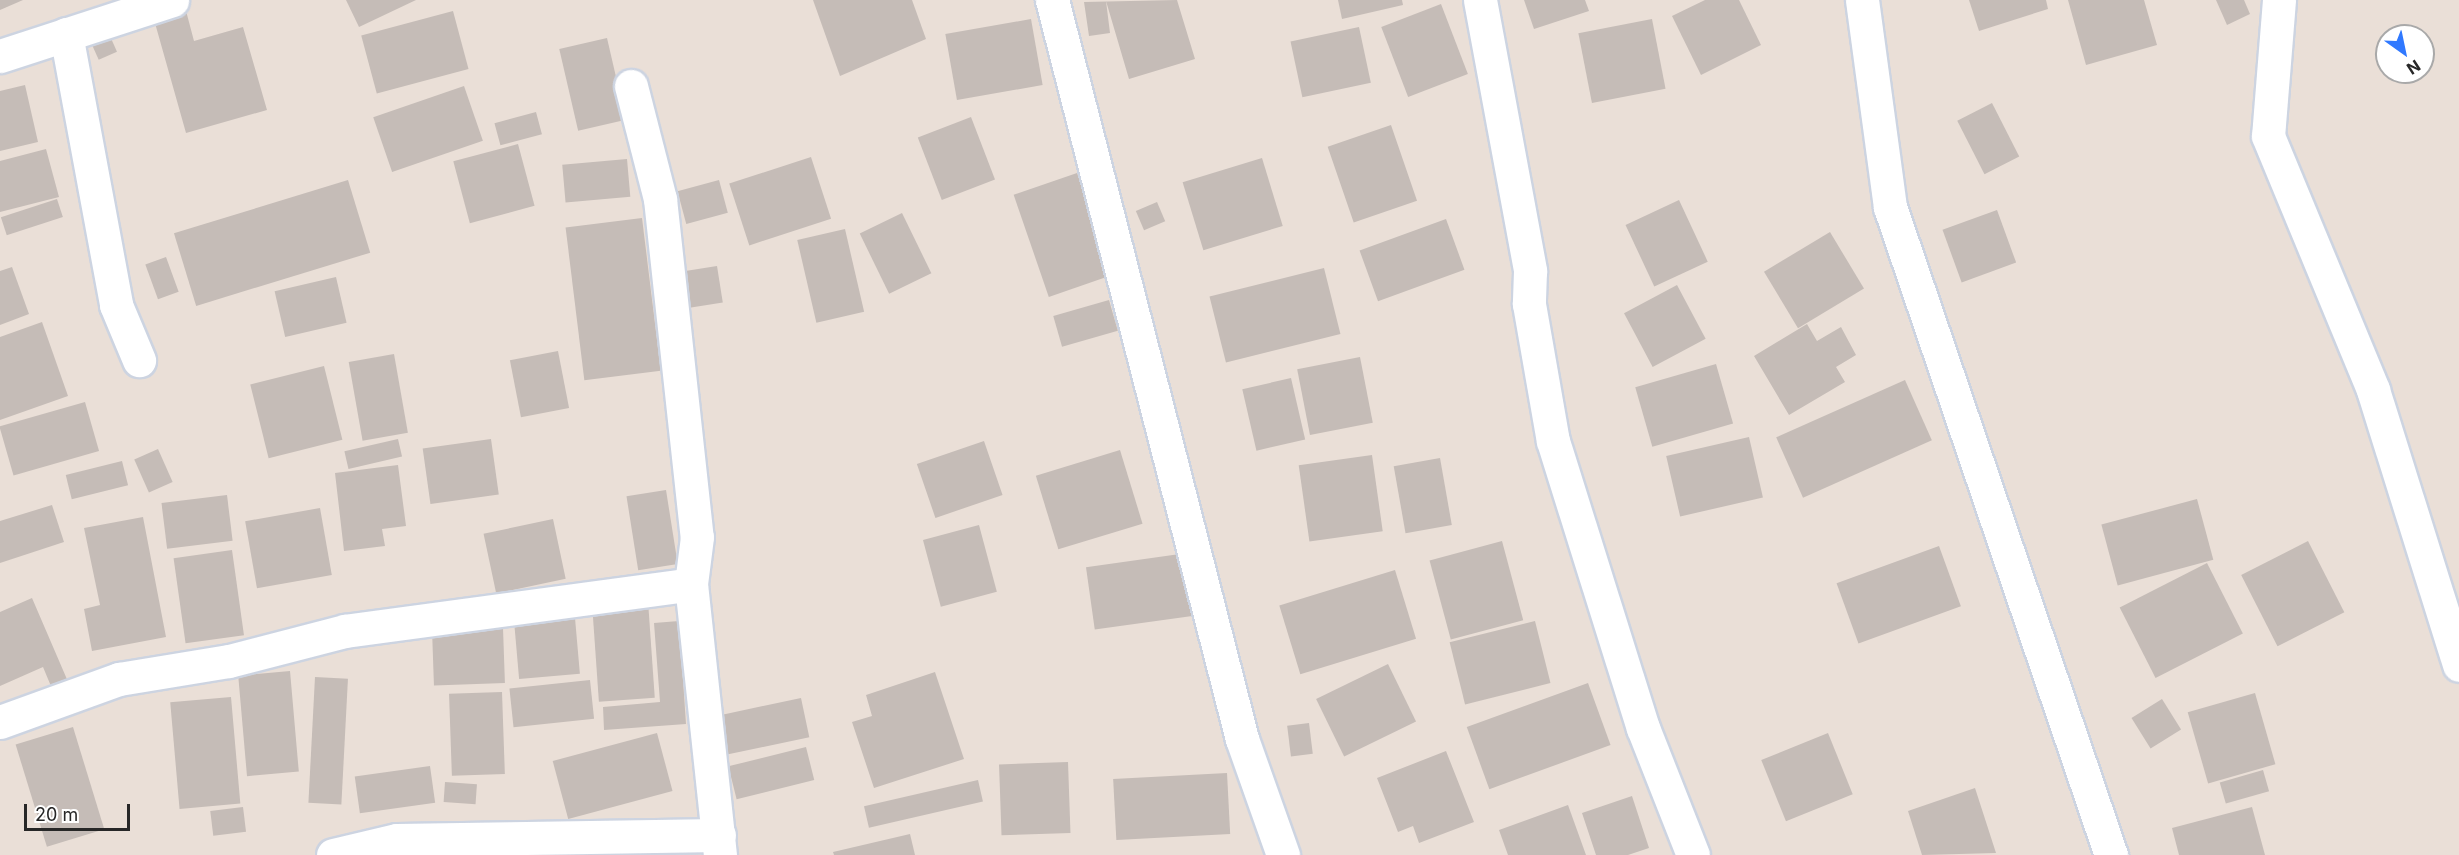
<!DOCTYPE html>
<style>
body{margin:0}
#map{position:relative;width:2459px;height:855px;overflow:hidden;background:#eadfd7;font-family:Inter,sans-serif}
div>[style]{position:absolute}
[style*='--x']{left:calc(var(--x)*1px);top:calc(var(--y)*1px);width:calc(var(--w)*1px);rotate:calc(var(--a)*1deg)}
.building>*{inset:0;background:#c5bcb7;transform-origin:0 0}
.roads{filter:drop-shadow(2px 0 #cdd4e1) drop-shadow(-2px 0 #cdd4e1) drop-shadow(0 2px #cdd4e1) drop-shadow(0 -2px #cdd4e1)}
.street>*{height:33px;margin:-16.5px;padding:0 16.5px;transform-origin:16.5px;border-radius:16.5px;background:#fff}
span{translate:-50% -50%;white-space:nowrap;text-align:center;line-height:1.15;-webkit-text-stroke:6px #fff;paint-order:stroke}
.north{position:absolute;left:2375px;top:24px;width:60px;height:60px;box-sizing:border-box;background:#fff;border:2px solid #a9a9a9;border-radius:50%;rotate:147deg;font-size:16px;font-weight:700;line-height:24px;text-align:center;color:#272727}
.north::after{content:'';display:block;margin:auto;width:21px;height:27px;background:#3079ff;clip-path:polygon(50% 0,100% 100%,50% 72%,0 100%)}
.scale{position:absolute;left:24px;top:804px;width:106px;height:27px;box-sizing:border-box;border:3px solid #272727;border-top:0;padding-left:8px;font-size:18px;line-height:21px;white-space:nowrap;color:#272727;-webkit-text-stroke:4px #fff;paint-order:stroke}
</style>
<div id="map">
<div class="building">
<i style="clip-path:polygon(0 0,23px 0,0 10px)"></i>
<i style="clip-path:polygon(346px 0,416px 0,359px 27px)"></i>
<i style="clip-path:polygon(813px 0,912px 0,926px 39px,840px 76px)"></i>
<i style="clip-path:polygon(1177px 0,1195px 59px,1129px 79px,1106px 1px,1110px 33px,1089px 36px,1084px 2px)"></i>
<i style="clip-path:polygon(1338px 0,1402px 0,1403px 5px,1342px 19px)"></i>
<i style="clip-path:polygon(1524px 0,1585px 0,1589px 11px,1534px 29px)"></i>
<i style="clip-path:polygon(1705px 0,1739px 0,1761px 45px,1701px 75px,1672px 16px)"></i>
<i style="clip-path:polygon(1969px 0,2046px 0,2048px 9px,1979px 31px)"></i>
<i style="clip-path:polygon(2068px 0,2144px 0,2157px 45px,2086px 65px)"></i>
<i style="clip-path:polygon(2216px 0,2244px 0,2250px 14px,2227px 25px)"></i>
<i style="left:1441px;top:4px;width:75px;height:64px;rotate:69deg"></i>
<i style="clip-path:polygon(185px 7px,194px 41px,243px 27px,267px 110px,186px 133px,153px 16px)"></i>
<i style="left:453px;top:11px;width:60px;height:95px;rotate:75deg"></i>
<i style="left:1031px;top:19px;width:67px;height:87px;rotate:80deg"></i>
<i style="left:1652px;top:19px;width:71px;height:75px;rotate:79deg"></i>
<i style="left:106px;top:27px;width:27px;height:20px;rotate:66deg"></i>
<i style="left:1359px;top:27px;width:57px;height:70px;rotate:78deg"></i>
<i style="left:607px;top:38px;width:84px;height:49px;rotate:77deg"></i>
<i style="clip-path:polygon(25px 85px,38px 142px,0 151px,0 91px)"></i>
<i style="left:464px;top:86px;width:58px;height:96px;rotate:71deg"></i>
<i style="left:1992px;top:103px;width:60px;height:39px;rotate:63deg"></i>
<i style="left:536px;top:112px;width:23px;height:43px;rotate:75deg"></i>
<i style="left:971px;top:117px;width:67px;height:57px;rotate:69deg"></i>
<i style="left:1391px;top:125px;width:80px;height:67px;rotate:71deg"></i>
<i style="left:518px;top:144px;width:64px;height:67px;rotate:75deg"></i>
<i style="clip-path:polygon(46px 149px,59px 197px,0 212px,0 161px)"></i>
<i style="left:811px;top:157px;width:65px;height:86px;rotate:72deg"></i>
<i style="left:1262px;top:158px;width:71px;height:83px;rotate:73deg"></i>
<i style="left:627px;top:159px;width:38px;height:65px;rotate:85deg"></i>
<i style="left:1077px;top:173px;width:108px;height:67px;rotate:71deg"></i>
<i style="left:348px;top:180px;width:76px;height:182px;rotate:73deg"></i>
<i style="left:719px;top:180px;width:34px;height:43px;rotate:75deg"></i>
<i style="left:57px;top:199px;width:19px;height:59px;rotate:72deg"></i>
<i style="left:1679px;top:200px;width:68px;height:59px;rotate:65deg"></i>
<i style="left:1157px;top:202px;width:21px;height:23px;rotate:67deg"></i>
<i style="left:1997px;top:210px;width:56px;height:58px;rotate:70deg"></i>
<i style="left:902px;top:213px;width:67px;height:47px;rotate:64deg"></i>
<i style="left:642px;top:218px;width:154px;height:77px;rotate:83deg"></i>
<i style="left:1446px;top:219px;width:54px;height:92px;rotate:70deg"></i>
<i style="left:845px;top:229px;width:85px;height:49px;rotate:77deg"></i>
<i style="left:1830px;top:232px;width:66px;height:77px;rotate:59deg"></i>
<i style="left:166px;top:257px;width:37px;height:22px;rotate:70deg"></i>
<i style="left:717px;top:266px;width:37px;height:40px;rotate:81deg"></i>
<i style="clip-path:polygon(12px 267px,29px 314px,0 325px,0 271px)"></i>
<i style="left:1324px;top:268px;width:68px;height:118px;rotate:76deg"></i>
<i style="left:336px;top:277px;width:47px;height:63px;rotate:77deg"></i>
<i style="left:1677px;top:285px;width:61px;height:60px;rotate:62deg"></i>
<i style="left:1109px;top:300px;width:32px;height:58px;rotate:74deg"></i>
<i style="clip-path:polygon(42px 322px,68px 396px,0 420px,0 337px)"></i>
<i style="clip-path:polygon(1807px 324px,1817px 341px,1841px 327px,1856px 355px,1836px 367px,1845px 382px,1789px 415px,1754px 356px)"></i>
<i style="left:558px;top:351px;width:58px;height:49px;rotate:79deg"></i>
<i style="left:394px;top:354px;width:80px;height:46px;rotate:80deg"></i>
<i style="left:1360px;top:357px;width:67px;height:64px;rotate:79deg"></i>
<i style="left:1716px;top:364px;width:62px;height:84px;rotate:74deg"></i>
<i style="left:324px;top:366px;width:76px;height:76px;rotate:76deg"></i>
<i style="left:1291px;top:378px;width:63px;height:50px;rotate:77deg"></i>
<i style="left:1905px;top:380px;width:66px;height:141px;rotate:66deg"></i>
<i style="left:85px;top:402px;width:51px;height:89px;rotate:74deg"></i>
<i style="left:1749px;top:437px;width:62px;height:85px;rotate:77deg"></i>
<i style="left:398px;top:439px;width:18px;height:55px;rotate:77deg"></i>
<i style="left:491px;top:439px;width:56px;height:69px;rotate:82deg"></i>
<i style="left:984px;top:441px;width:57px;height:71px;rotate:71deg"></i>
<i style="left:158px;top:449px;width:36px;height:26px;rotate:66deg"></i>
<i style="left:1120px;top:450px;width:77px;height:88px;rotate:73deg"></i>
<i style="left:1372px;top:455px;width:77px;height:74px;rotate:82deg"></i>
<i style="left:1440px;top:458px;width:68px;height:47px;rotate:80deg"></i>
<i style="left:122px;top:461px;width:25px;height:58px;rotate:76deg"></i>
<i style="clip-path:polygon(398px 465px,406px 526px,382px 529px,385px 546px,344px 551px,335px 473px)"></i>
<i style="left:666px;top:490px;width:75px;height:40px;rotate:81deg"></i>
<i style="left:227px;top:495px;width:46px;height:66px;rotate:83deg"></i>
<i style="left:2197px;top:499px;width:63px;height:99px;rotate:75deg"></i>
<i style="clip-path:polygon(52px 505px,64px 542px,0 563px,0 521px)"></i>
<i style="left:320px;top:508px;width:68px;height:76px;rotate:80deg"></i>
<i style="clip-path:polygon(143px 517px,166px 637px,92px 651px,84px 609px,100px 605px,84px 528px)"></i>
<i style="left:553px;top:519px;width:61px;height:71px;rotate:78deg"></i>
<i style="left:979px;top:525px;width:69px;height:58px;rotate:75deg"></i>
<i style="left:1502px;top:541px;width:82px;height:75px;rotate:75deg"></i>
<i style="left:2308px;top:541px;width:80px;height:75px;rotate:63deg"></i>
<i style="left:1939px;top:546px;width:64px;height:109px;rotate:70deg"></i>
<i style="left:232px;top:550px;width:86px;height:59px;rotate:82deg"></i>
<i style="left:1187px;top:553px;width:63px;height:102px;rotate:82deg"></i>
<i style="left:2207px;top:563px;width:79px;height:98px;rotate:63deg"></i>
<i style="left:1395px;top:570px;width:72px;height:121px;rotate:73deg"></i>
<i style="clip-path:polygon(32px 598px,69px 684px,53px 691px,43px 667px,0 686px,0 612px)"></i>
<i style="left:648px;top:601px;width:97px;height:56px;rotate:86deg"></i>
<i style="left:575px;top:618px;width:56px;height:61px;rotate:85deg"></i>
<i style="clip-path:polygon(679px 621px,686px 724px,604px 730px,603px 707px,660px 702px,654px 623px)"></i>
<i style="left:1535px;top:621px;width:64px;height:88px;rotate:76deg"></i>
<i style="left:503px;top:628px;width:55px;height:71px;rotate:88deg"></i>
<i style="left:1388px;top:664px;width:64px;height:80px;rotate:64deg"></i>
<i style="left:290px;top:671px;width:101px;height:52px;rotate:85deg"></i>
<i style="clip-path:polygon(935px 672px,964px 759px,874px 788px,852px 722px,872px 716px,866px 695px)"></i>
<i style="left:315px;top:677px;width:33px;height:126px;rotate:3deg"></i>
<i style="left:590px;top:680px;width:39px;height:81px;rotate:84deg"></i>
<i style="left:1588px;top:683px;width:66px;height:129px;rotate:70deg"></i>
<i style="left:502px;top:692px;width:82px;height:53px;rotate:88deg"></i>
<i style="left:2255px;top:693px;width:74px;height:70px;rotate:74deg"></i>
<i style="left:231px;top:697px;width:107px;height:61px;rotate:85deg"></i>
<i style="left:801px;top:698px;width:40px;height:84px;rotate:78deg"></i>
<i style="left:2162px;top:699px;width:36px;height:36px;rotate:58deg"></i>
<i style="left:1309px;top:723px;width:31px;height:22px;rotate:83deg"></i>
<i style="left:73px;top:727px;width:107px;height:60px;rotate:73deg"></i>
<i style="left:657px;top:733px;width:60px;height:108px;rotate:75deg"></i>
<i style="left:1828px;top:733px;width:66px;height:72px;rotate:68deg"></i>
<i style="left:806px;top:747px;width:34px;height:80px;rotate:76deg"></i>
<i style="clip-path:polygon(1446px 751px,1474px 822px,1419px 843px,1413px 826px,1398px 832px,1377px 778px)"></i>
<i style="left:1068px;top:762px;width:71px;height:69px;rotate:88deg"></i>
<i style="left:430px;top:766px;width:37px;height:76px;rotate:82deg"></i>
<i style="left:2263px;top:770px;width:22px;height:45px;rotate:74deg"></i>
<i style="left:1227px;top:773px;width:61px;height:114px;rotate:87deg"></i>
<i style="left:978px;top:780px;width:22px;height:117px;rotate:77deg"></i>
<i style="left:445px;top:782px;width:32px;height:20px;rotate:4deg"></i>
<i style="clip-path:polygon(1975px 788px,1996px 853px,1922px 855px,1908px 811px)"></i>
<i style="clip-path:polygon(1632px 796px,1649px 848px,1628px 855px,1596px 855px,1582px 813px)"></i>
<i style="clip-path:polygon(1568px 805px,1586px 855px,1508px 855px,1499px 830px)"></i>
<i style="left:243px;top:807px;width:25px;height:33px;rotate:83deg"></i>
<i style="clip-path:polygon(2252px 807px,2265px 855px,2179px 855px,2172px 828px)"></i>
<i style="clip-path:polygon(910px 834px,915px 855px,834px 855px,833px 852px)"></i>
</div>
<div class="roads">
<div class="street">
<i style="--x:1052;--y:0;--w:763;--a:75.58"></i>
<i style="--x:1242;--y:739;--w:123;--a:70.5"></i>
<i style="--x:1480;--y:0;--w:276;--a:79.5"></i>
<i style="--x:1530;--y:271;--w:33;--a:92"></i>
<i style="--x:1529;--y:304;--w:139;--a:80.1"></i>
<i style="--x:1553;--y:441;--w:301;--a:72.6"></i>
<i style="--x:1643;--y:728;--w:136;--a:68.5"></i>
<i style="--x:1862;--y:0;--w:209;--a:82.3"></i>
<i style="--x:1890;--y:207;--w:685;--a:71.17"></i>
<i style="--x:2279;--y:0;--w:136;--a:94.6"></i>
<i style="--x:2268;--y:136;--w:275;--a:67.5"></i>
<i style="--x:2373;--y:390;--w:288;--a:72.6"></i>
<i style="--x:66;--y:34;--w:276;--a:79.5"></i>
<i style="--x:116;--y:305;--w:60;--a:67.3"></i>
<i style="--x:0;--y:56;--w:181;--a:-18"></i>
<i style="--x:631;--y:86;--w:117;--a:75.6"></i>
<i style="--x:660;--y:199;--w:340;--a:83.8"></i>
<i style="--x:697;--y:537;--w:47;--a:97.3"></i>
<i style="--x:691;--y:584;--w:273;--a:83.9"></i>
<i style="--x:0;--y:722;--w:127;--a:-19.9"></i>
<i style="--x:119;--y:679;--w:111;--a:-9.3"></i>
<i style="--x:229;--y:661;--w:120;--a:-14.5"></i>
<i style="--x:345;--y:631;--w:349;--a:-7.7"></i>
<i style="--x:333;--y:855;--w:66;--a:-13.2"></i>
<i style="--x:397;--y:840;--w:322;--a:-0.9"></i>
</div>
</div>
<div class="north">N</div>
<div class="scale">20 m</div>
</div>
